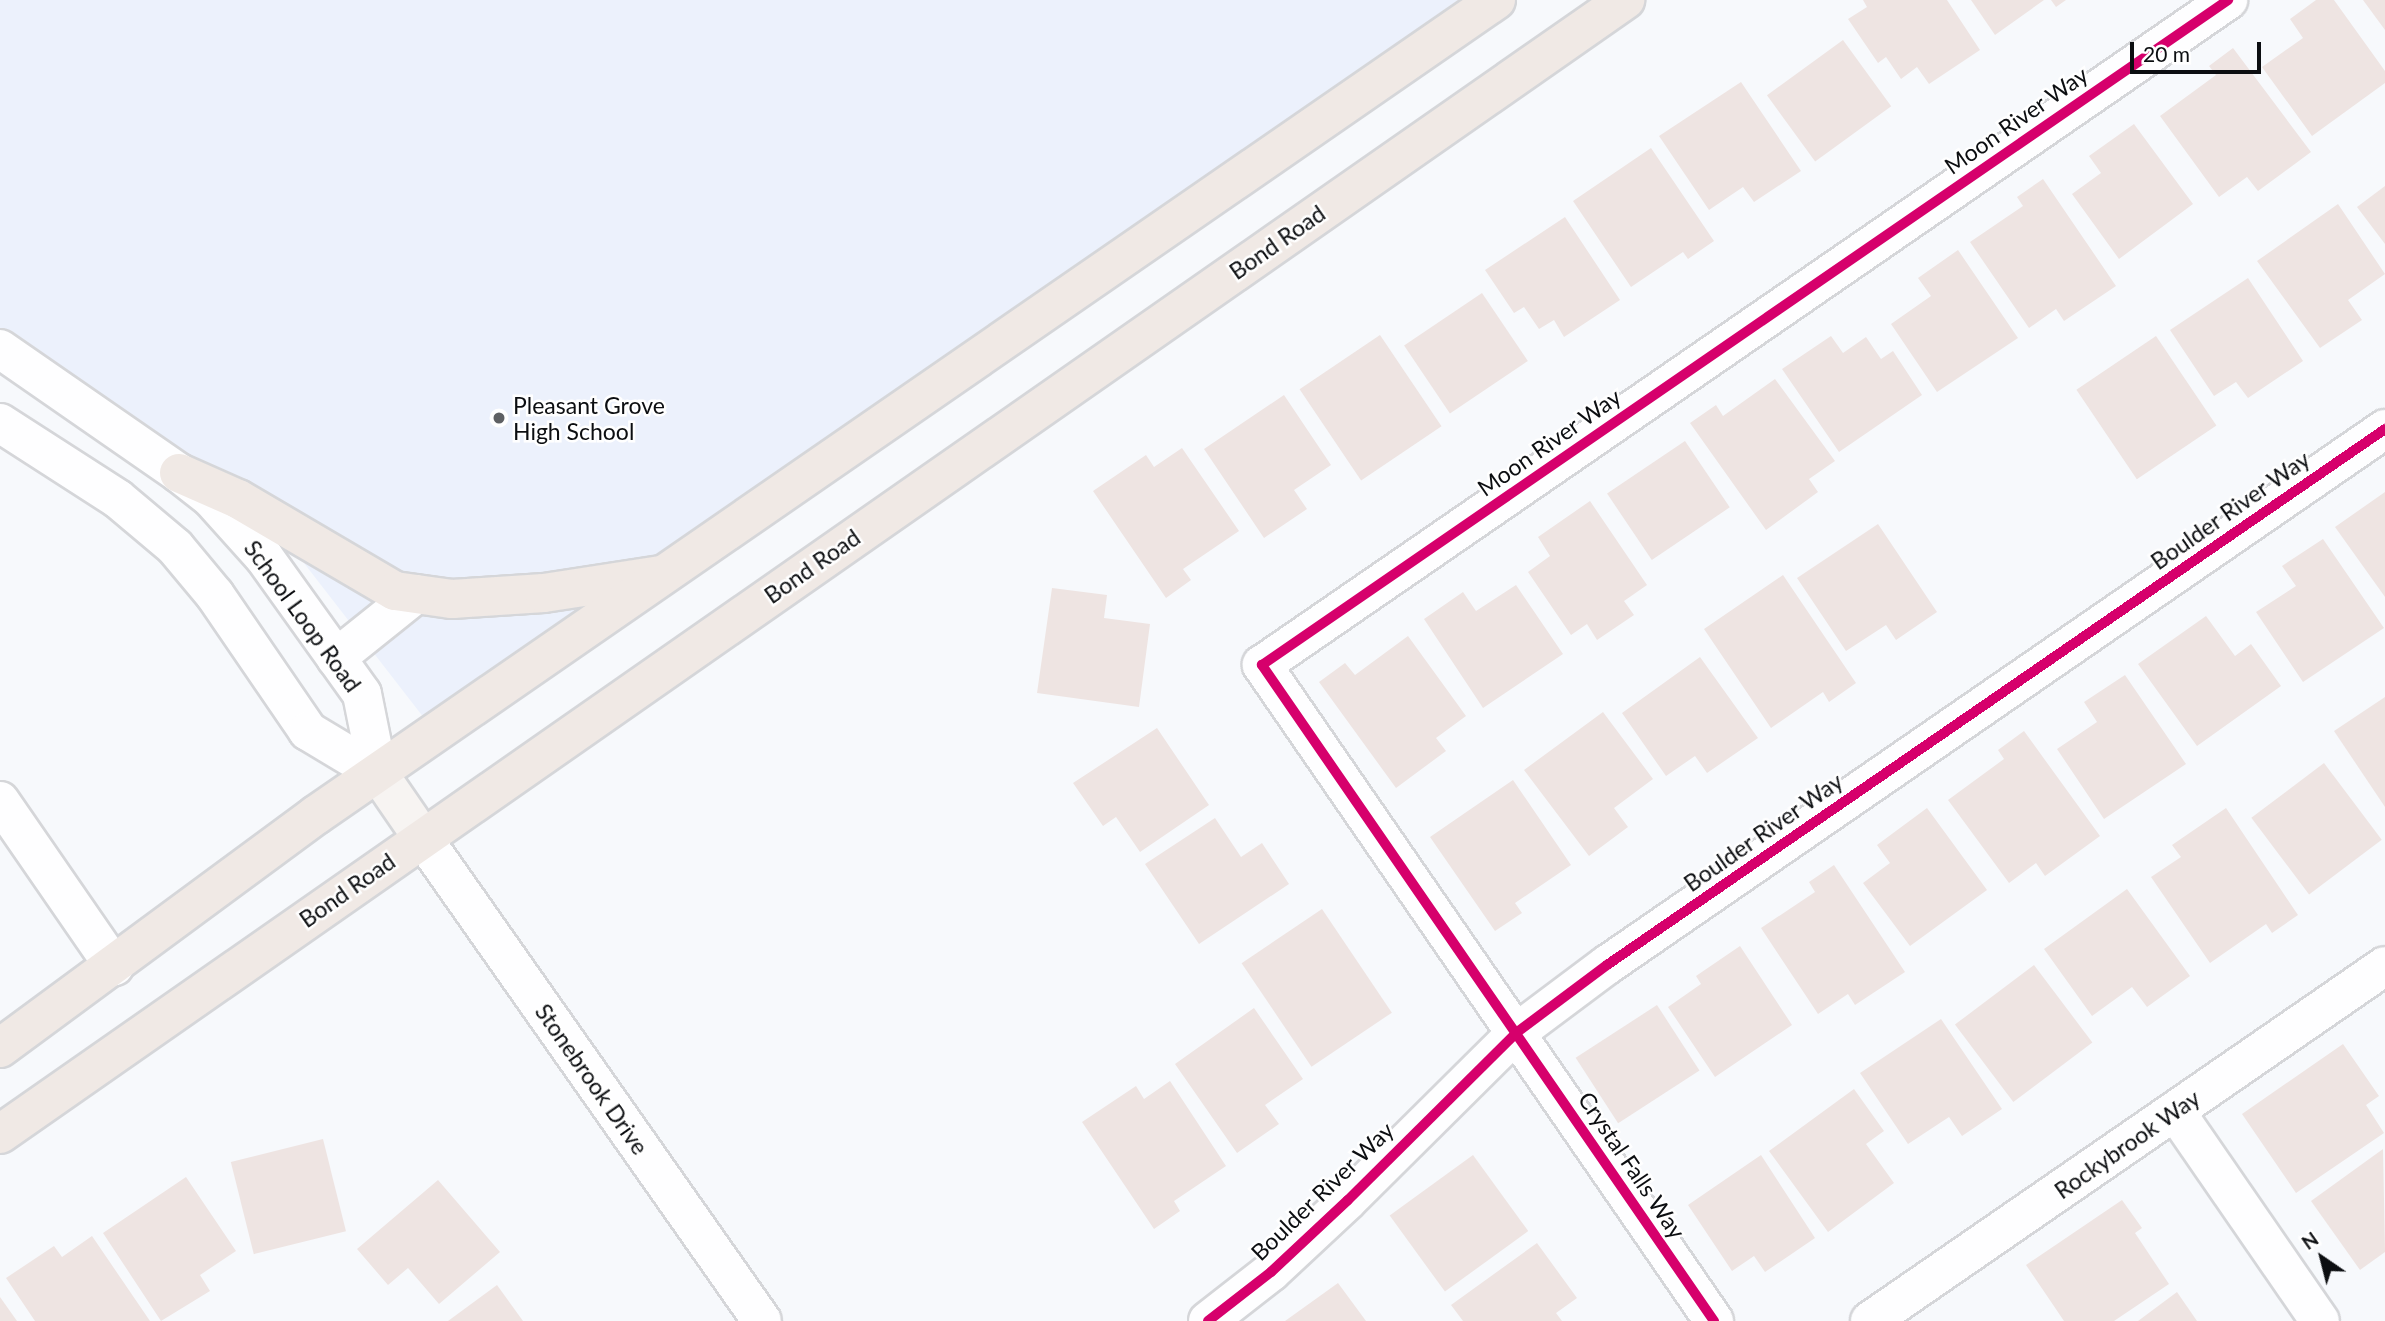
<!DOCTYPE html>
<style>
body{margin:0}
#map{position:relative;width:2385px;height:1321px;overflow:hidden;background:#f7f9fc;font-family:Lato,sans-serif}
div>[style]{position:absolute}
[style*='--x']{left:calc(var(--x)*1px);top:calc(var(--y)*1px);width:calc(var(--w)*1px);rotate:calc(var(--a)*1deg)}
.built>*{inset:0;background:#ecf1fc}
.building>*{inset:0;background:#eee4e2;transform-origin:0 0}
.roads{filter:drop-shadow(2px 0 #d5d6d9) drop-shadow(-2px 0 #d5d6d9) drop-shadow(0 2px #d5d6d9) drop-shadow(0 -2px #d5d6d9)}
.minor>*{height:38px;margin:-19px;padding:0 19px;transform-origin:19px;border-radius:19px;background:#fefeff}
.tertiary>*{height:38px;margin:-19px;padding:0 19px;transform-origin:19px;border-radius:19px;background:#fefeff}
.secondary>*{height:38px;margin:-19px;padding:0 19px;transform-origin:19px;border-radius:19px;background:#f7f4f2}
.primary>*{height:38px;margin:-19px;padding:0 19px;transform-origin:19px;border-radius:19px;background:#f0e9e5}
.cycleway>*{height:10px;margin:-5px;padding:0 5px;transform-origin:5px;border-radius:5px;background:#d6006c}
.dots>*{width:19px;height:19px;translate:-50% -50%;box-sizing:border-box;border:4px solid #fff;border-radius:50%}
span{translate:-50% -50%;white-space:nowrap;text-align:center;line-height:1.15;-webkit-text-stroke:5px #fff;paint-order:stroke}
.street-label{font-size:23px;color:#0c0e11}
.poi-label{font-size:23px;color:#0c0e11}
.left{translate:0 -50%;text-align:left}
.north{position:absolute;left:2287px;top:1223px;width:70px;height:70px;-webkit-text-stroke:5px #fff;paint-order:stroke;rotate:325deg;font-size:19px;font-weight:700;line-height:28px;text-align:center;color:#0c0e11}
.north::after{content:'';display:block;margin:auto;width:24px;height:32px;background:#0c0e11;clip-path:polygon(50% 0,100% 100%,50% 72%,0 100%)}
.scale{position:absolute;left:2130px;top:42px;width:131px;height:32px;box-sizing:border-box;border:4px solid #0c0e11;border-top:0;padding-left:9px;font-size:21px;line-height:24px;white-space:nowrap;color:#0c0e11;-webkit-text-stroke:5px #fff;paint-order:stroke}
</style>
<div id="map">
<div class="built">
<i style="clip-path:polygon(0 0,1458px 0,431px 727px,259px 505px,0 330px)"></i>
</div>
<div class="building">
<i style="clip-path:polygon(1863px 0,1947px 0,1980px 50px,1929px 84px,1917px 67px,1901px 79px,1886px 57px,1878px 63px,1848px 19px,1867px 7px)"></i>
<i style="clip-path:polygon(1971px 0,2044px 0,1995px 35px)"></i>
<i style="clip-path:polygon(2051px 0,2066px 0,2056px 7px)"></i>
<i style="clip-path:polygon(2316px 0,2334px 0,2385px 71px,2385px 83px,2312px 136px,2262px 67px,2303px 38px,2290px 19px)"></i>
<i style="clip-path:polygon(2363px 0,2385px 0,2385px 30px)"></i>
<i style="left:1843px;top:40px;width:82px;height:94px;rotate:54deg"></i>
<i style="clip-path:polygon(2233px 48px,2311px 152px,2258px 191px,2247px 177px,2219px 197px,2160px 116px,2216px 75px,2209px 66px)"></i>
<i style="clip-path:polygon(1741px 82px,1801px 171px,1754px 202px,1743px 187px,1709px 210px,1659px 136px)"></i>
<i style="clip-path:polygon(2134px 124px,2193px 204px,2119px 259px,2072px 194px,2101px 173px,2089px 156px)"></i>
<i style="clip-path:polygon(1651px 148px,1714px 241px,1688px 259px,1683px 252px,1631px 287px,1573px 201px)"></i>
<i style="clip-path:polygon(2043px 179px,2116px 286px,2064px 321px,2056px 309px,2029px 328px,1970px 242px,2023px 206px,2017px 197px)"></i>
<i style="clip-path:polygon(2385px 186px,2385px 244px,2357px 207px)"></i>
<i style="clip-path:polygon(2338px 204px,2385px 274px,2348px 300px,2362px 320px,2320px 348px,2257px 261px)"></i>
<i style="clip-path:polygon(1565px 217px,1620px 300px,1564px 337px,1554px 320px,1539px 329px,1524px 307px,1514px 313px,1485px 270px)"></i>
<i style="clip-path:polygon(1958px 250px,2018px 338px,1937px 392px,1891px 324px,1931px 296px,1918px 278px)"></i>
<i style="clip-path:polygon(2248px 278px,2303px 361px,2248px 398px,2236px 382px,2214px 396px,2170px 330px)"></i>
<i style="left:1482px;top:293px;width:82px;height:94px;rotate:56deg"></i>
<i style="left:1380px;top:335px;width:110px;height:97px;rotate:56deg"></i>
<i style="clip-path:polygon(1831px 336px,1843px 353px,1866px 337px,1881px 359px,1893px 351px,1922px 395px,1839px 452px,1782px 369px)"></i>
<i style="left:2156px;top:336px;width:108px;height:96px;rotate:56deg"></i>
<i style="clip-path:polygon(1775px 379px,1835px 461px,1809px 479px,1818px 492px,1766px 530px,1690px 423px,1716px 405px,1723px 416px)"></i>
<i style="clip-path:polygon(1284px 395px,1331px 465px,1294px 490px,1307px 509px,1264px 538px,1204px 449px)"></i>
<i style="left:1685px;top:441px;width:80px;height:94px;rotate:56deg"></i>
<i style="clip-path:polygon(1182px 448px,1239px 531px,1183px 569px,1191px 580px,1166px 598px,1093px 491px,1146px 455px,1154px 467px)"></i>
<i style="clip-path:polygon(2385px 492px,2385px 597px,2335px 527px)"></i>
<i style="clip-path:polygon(1590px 501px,1647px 585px,1624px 601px,1634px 615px,1597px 640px,1587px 624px,1571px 635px,1528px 572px,1550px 556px,1538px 537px)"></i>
<i style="clip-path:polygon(1878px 524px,1937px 612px,1896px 640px,1886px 625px,1846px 651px,1797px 578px)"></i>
<i style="clip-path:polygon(2323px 539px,2384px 628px,2303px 682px,2256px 612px,2296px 586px,2282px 566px)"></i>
<i style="clip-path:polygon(1783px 575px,1856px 683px,1829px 702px,1823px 692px,1771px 728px,1704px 629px)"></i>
<i style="clip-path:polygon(1516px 585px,1563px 654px,1483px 708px,1424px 619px,1463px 592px,1476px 611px)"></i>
<i style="clip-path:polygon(1052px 588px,1107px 595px,1104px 618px,1150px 624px,1139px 707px,1037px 693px)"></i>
<i style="clip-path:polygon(2206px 616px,2235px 656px,2251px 644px,2281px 686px,2197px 746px,2138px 664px)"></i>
<i style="clip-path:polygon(1408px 636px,1466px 716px,1436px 738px,1446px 751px,1396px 788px,1319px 682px,1345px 663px,1355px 675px)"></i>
<i style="clip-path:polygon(1700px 657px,1758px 738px,1707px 773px,1695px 756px,1666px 776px,1622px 713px)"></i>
<i style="clip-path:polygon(2125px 675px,2186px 764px,2104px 819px,2057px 749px,2097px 722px,2084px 702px)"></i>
<i style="clip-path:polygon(2385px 697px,2385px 807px,2334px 731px)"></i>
<i style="clip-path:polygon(1603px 712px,1653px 779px,1614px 808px,1628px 827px,1589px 856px,1524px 770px)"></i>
<i style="clip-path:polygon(1157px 728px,1209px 805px,1140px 852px,1116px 817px,1103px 826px,1073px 783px)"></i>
<i style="clip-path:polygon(2024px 731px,2100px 836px,2045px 876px,2036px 863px,2009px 883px,1948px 800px,2004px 759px,1998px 750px)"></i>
<i style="left:2324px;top:763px;width:96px;height:91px;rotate:53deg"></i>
<i style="clip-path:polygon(1513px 780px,1571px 865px,1515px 903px,1522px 913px,1495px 931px,1430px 837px)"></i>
<i style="clip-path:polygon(1927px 808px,1987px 890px,1910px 946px,1863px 883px,1890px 863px,1877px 845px)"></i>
<i style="clip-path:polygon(2226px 808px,2298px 915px,2272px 933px,2266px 924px,2210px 963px,2151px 877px,2181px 857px,2172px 845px)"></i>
<i style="clip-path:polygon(1215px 818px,1241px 857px,1262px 843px,1289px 884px,1199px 944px,1145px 864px)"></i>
<i style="clip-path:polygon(1834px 865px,1905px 972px,1855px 1005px,1848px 994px,1818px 1014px,1761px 928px,1815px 892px,1809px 882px)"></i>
<i style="clip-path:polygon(2127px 889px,2190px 976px,2147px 1007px,2132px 987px,2092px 1016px,2044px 949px)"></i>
<i style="left:1322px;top:909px;width:125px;height:97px;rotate:56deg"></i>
<i style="clip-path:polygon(1740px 946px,1792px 1025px,1715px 1077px,1668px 1007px,1701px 984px,1696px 976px)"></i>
<i style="left:2034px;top:965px;width:97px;height:99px;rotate:53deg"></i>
<i style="left:1657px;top:1005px;width:78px;height:97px;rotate:57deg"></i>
<i style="clip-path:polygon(1254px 1008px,1303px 1079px,1265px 1105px,1279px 1124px,1237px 1153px,1175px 1064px)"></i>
<i style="clip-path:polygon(1941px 1019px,2002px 1109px,1962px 1136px,1949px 1117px,1908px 1144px,1860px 1073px)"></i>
<i style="clip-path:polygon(2343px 1044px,2379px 1096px,2366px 1105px,2384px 1133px,2296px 1193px,2242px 1114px)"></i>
<i style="clip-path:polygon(1170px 1081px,1226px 1166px,1174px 1201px,1180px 1211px,1154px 1229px,1082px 1122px,1136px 1086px,1144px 1099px)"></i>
<i style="clip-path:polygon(1854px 1089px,1884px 1131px,1866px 1144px,1894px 1183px,1828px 1232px,1769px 1151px)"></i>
<i style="left:323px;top:1139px;width:95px;height:95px;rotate:76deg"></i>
<i style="clip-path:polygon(2383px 1149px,2385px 1252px,2360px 1270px,2311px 1201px)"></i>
<i style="left:1473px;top:1155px;width:94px;height:103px;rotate:54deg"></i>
<i style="clip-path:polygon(1761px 1155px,1815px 1238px,1765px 1272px,1754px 1256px,1732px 1271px,1688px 1205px)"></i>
<i style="clip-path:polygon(186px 1177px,236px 1251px,200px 1275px,210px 1291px,161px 1321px,103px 1233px)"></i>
<i style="clip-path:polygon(438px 1180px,500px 1252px,439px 1304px,408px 1268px,388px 1285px,357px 1249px)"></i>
<i style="clip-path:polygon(2122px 1200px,2142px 1228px,2135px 1233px,2169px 1284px,2114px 1321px,2064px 1321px,2026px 1265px)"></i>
<i style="clip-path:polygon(92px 1236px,150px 1321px,35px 1321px,6px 1278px,54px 1246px,62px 1257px)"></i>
<i style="clip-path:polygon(1537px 1243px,1577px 1298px,1556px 1313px,1562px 1321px,1463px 1321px,1451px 1305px)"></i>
<i style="clip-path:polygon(1338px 1283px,1366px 1321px,1285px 1321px)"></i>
<i style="clip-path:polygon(497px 1285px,523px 1321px,448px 1321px)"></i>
<i style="clip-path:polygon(2177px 1292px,2197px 1321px,2138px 1321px)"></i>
<i style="clip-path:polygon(0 1297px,17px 1321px,0 1321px)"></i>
</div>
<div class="roads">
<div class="minor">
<i style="--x:0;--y:349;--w:218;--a:34.7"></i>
<i style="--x:179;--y:473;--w:41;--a:38"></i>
<i style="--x:211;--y:498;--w:79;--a:48.1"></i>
<i style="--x:264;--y:557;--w:168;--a:54.4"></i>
<i style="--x:362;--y:694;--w:81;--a:78.6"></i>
<i style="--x:0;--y:423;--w:140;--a:32.8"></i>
<i style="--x:118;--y:499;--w:75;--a:40.1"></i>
<i style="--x:175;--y:547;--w:62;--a:50.2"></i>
<i style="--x:215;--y:595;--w:165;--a:55.6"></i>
<i style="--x:308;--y:731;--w:82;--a:31"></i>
<i style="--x:336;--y:658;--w:102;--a:-38.7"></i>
<i style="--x:0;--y:801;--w:201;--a:55.4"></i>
<i style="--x:2175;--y:1111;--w:255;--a:55.4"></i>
<i style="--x:1208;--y:1321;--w:80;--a:-37.9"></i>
<i style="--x:1271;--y:1272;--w:105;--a:-43.1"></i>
<i style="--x:1348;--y:1200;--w:237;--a:-44.8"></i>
<i style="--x:1516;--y:1033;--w:114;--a:-36.8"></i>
<i style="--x:1607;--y:965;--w:945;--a:-34.56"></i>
<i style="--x:1714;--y:1321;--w:797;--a:-124.57"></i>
<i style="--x:1262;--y:665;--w:1173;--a:-34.54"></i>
<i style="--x:1870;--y:1321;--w:625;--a:-34.58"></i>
</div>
<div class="tertiary">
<i style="--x:422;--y:837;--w:591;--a:54.91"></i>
</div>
<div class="secondary">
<i style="--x:378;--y:773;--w:78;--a:55.5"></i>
</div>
<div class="primary">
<i style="--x:179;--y:473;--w:64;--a:23.8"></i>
<i style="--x:238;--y:499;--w:182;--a:30.4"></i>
<i style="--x:395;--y:591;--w:58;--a:8"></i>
<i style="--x:452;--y:599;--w:92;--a:-3.7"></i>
<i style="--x:544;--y:593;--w:118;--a:-8.7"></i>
<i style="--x:0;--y:1048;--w:393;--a:-36.4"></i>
<i style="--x:316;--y:815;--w:1434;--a:-34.63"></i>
<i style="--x:0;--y:1134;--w:1982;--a:-34.91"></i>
</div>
</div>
<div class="cycleway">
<i style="--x:1208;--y:1321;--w:80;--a:-37.9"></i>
<i style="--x:1271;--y:1272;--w:105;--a:-43.1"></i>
<i style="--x:1348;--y:1200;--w:237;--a:-44.8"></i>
<i style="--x:1516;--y:1033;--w:114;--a:-36.8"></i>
<i style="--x:1607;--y:965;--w:945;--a:-34.56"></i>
<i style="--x:1714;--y:1321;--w:797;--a:-124.57"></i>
<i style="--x:1262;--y:665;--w:1173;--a:-34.54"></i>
</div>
<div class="dots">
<i style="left:499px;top:418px;background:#5e6063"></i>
</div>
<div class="street-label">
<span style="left:2016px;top:120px;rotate:-35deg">Moon River Way</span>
<span style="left:1277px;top:242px;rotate:-35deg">Bond Road</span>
<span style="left:1549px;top:442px;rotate:-35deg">Moon River Way</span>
<span style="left:2230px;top:510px;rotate:-35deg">Boulder River Way</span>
<span style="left:812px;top:566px;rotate:-35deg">Bond Road</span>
<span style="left:303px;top:616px;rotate:54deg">School Loop Road</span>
<span style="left:1763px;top:832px;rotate:-35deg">Boulder River Way</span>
<span style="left:347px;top:890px;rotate:-35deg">Bond Road</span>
<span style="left:592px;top:1079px;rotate:55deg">Stonebrook Drive</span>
<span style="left:2127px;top:1144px;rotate:-35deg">Rockybrook Way</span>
<span style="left:1632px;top:1165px;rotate:56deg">Crystal Falls Way</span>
<span style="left:1322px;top:1191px;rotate:-44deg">Boulder River Way</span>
</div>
<div class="poi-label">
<span class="left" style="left:513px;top:418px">Pleasant Grove<br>High School</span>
</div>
<div class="north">N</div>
<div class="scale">20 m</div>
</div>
